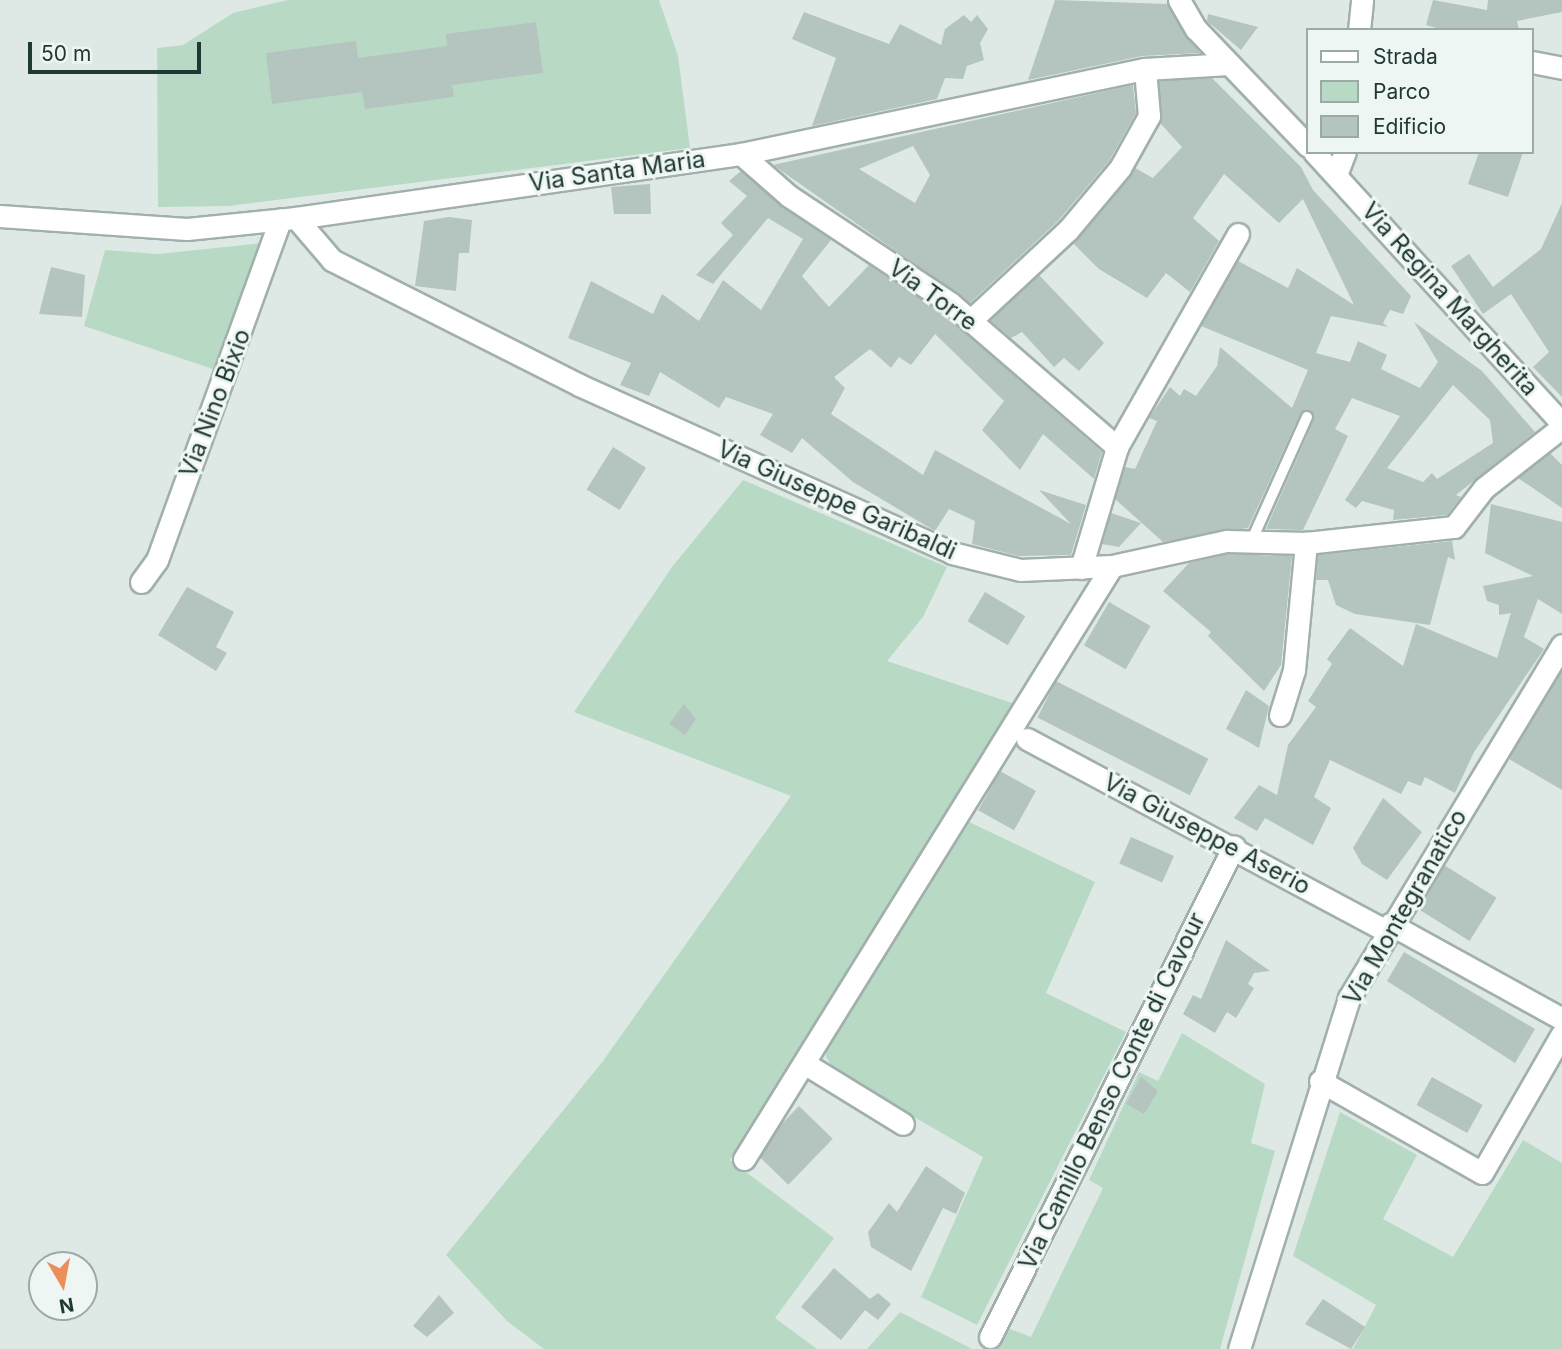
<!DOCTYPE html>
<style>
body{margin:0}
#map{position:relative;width:1562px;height:1349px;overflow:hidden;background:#dee9e5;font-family:Inter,sans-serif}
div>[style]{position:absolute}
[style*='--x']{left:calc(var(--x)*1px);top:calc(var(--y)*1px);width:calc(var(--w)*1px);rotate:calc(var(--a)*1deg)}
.green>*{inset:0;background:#b8dac5}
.building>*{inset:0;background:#b4c4bf;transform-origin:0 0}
.roads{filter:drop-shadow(2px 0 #a1b0ac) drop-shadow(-2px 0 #a1b0ac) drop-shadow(0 2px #a1b0ac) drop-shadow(0 -2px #a1b0ac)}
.service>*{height:10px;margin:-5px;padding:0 5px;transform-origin:5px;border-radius:5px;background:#fff}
.minor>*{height:21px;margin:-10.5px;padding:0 10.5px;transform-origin:10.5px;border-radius:10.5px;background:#fff}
.tertiary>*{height:21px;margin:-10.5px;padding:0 10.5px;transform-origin:10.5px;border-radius:10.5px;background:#fff}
span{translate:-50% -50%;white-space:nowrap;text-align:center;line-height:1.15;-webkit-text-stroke:6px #eef6f3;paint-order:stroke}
.street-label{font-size:24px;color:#203834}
.legend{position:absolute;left:1306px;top:28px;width:228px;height:126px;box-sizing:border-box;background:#eef6f3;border:2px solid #9caaa7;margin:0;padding:9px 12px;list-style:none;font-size:21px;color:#203834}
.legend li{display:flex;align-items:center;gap:14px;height:35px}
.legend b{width:35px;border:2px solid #9caaa7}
.north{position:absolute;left:28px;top:1251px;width:70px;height:70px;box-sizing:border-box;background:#eef6f3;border:2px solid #9caaa7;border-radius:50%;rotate:170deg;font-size:19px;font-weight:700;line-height:28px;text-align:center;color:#203834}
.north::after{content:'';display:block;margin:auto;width:24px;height:32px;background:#eb8e5a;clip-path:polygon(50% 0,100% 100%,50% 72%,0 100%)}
.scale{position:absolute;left:28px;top:42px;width:173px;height:32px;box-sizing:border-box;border:4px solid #203834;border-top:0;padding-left:9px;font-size:21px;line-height:24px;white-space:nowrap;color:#203834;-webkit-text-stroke:5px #eef6f3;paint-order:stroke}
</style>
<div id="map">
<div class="green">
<i style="clip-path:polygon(288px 0,659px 0,678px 56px,690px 148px,229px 206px,158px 207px,157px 48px,183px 45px,233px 13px)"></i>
<i style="clip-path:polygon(262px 243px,216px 370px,84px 326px,105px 250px,158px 254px)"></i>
<i style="clip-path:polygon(743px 480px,947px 567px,923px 617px,887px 661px,1018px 705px,730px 1160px,834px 1238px,775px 1318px,817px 1349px,544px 1349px,507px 1321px,446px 1255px,603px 1061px,791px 796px,574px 712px,672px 567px)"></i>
<i style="clip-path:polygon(967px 821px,1095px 882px,1046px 993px,1126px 1032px,977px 1325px,921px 1297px,983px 1157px,835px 1071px,826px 1057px,826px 1040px)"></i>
<i style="clip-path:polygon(1182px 1033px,1265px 1084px,1251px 1143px,1275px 1151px,1220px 1349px,997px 1349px,1010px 1329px,1031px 1337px,1103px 1188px,1089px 1180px,1139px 1072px,1158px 1081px)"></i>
<i style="clip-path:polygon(1340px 1112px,1417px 1155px,1383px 1219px,1453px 1257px,1523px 1140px,1562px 1163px,1562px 1349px,1353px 1349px,1376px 1305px,1293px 1256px)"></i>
<i style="clip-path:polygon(900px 1312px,972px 1349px,867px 1349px)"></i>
</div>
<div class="building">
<i style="clip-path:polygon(1055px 0,1167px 4px,1200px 53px,1142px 56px,1028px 80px)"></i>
<i style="clip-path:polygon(1433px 0,1487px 10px,1488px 0,1562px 0,1562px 12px,1517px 21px,1519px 30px,1444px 30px,1426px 25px)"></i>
<i style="clip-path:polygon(804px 12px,889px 44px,900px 24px,941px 45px,945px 29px,964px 15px,971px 22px,977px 15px,988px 29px,980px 43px,984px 60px,967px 66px,963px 79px,945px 78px,937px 99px,812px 126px,836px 58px,792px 39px)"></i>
<i style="clip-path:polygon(1208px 14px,1258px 27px,1241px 50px,1207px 21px)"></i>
<i style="clip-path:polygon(536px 22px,543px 73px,452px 85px,454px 97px,365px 109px,362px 92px,272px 104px,266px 53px,356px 41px,358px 58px,447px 46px,446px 34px)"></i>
<i style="clip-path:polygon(evenodd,1212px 78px,1301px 167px,1313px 190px,1411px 296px,1403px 314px,1390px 310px,1383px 323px,1388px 327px,1331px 316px,1316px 353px,1350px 362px,1358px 341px,1387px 355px,1381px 369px,1420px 388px,1438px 362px,1414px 322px,1482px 371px,1535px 432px,1456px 495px,1461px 497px,1447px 515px,1393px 520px,1394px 510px,1362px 501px,1356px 508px,1345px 500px,1400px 416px,1352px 398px,1335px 429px,1348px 436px,1303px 530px,1266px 529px,1314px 420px,1310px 410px,1300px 414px,1248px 528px,1163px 542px,1115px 499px,1125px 467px,1135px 469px,1157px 421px,1149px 418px,1170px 387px,1180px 396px,1184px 389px,1196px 396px,1217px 366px,1220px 347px,1292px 408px,1308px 370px,1201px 326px,1238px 261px,1288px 288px,1297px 268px,1354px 305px,1303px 199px,1279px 223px,1224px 174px,1193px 218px,1219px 241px,1190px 292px,1166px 273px,1147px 298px,1099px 269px,1073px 243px,1135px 168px,1153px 178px,1182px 147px,1160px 123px,1159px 81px,1212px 78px,1453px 385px,1490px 420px,1493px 443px,1437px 479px,1432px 473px,1423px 482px,1387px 468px,1453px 385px)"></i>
<i style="clip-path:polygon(evenodd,1133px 85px,1136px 113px,1109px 161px,1058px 221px,970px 303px,773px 165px,1133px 85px,913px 146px,930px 175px,915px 203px,859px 169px,913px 146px)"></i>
<i style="clip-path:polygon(1479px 152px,1523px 152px,1508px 197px,1468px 184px)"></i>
<i style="clip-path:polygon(741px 171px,831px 240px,802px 276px,829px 307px,869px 265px,942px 313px,1102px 452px,1094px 479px,1043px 434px,1020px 470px,982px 430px,1004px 401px,935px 334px,911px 365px,899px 357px,891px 368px,870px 349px,834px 377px,845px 388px,831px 414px,923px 475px,935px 450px,1071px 524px,1039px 490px,1086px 505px,1071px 555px,1018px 556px,972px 544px,975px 521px,949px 509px,935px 531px,853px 482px,802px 438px,792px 453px,760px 435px,773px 414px,726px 397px,719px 408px,660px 372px,649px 396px,620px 385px,631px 363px,568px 338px,591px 281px,653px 314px,662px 294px,699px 321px,723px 280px,761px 310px,803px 239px,768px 218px,713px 284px,696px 275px,733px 235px,721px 223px,747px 196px,729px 181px)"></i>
<i style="clip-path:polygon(650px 184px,651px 214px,614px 214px,611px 187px)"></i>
<i style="clip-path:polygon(1562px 203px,1562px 397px,1533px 367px,1549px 352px,1511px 294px,1483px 314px,1451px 266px,1469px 254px,1493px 287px,1541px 249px)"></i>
<i style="clip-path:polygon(449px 217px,472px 220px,469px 253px,459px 253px,456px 291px,415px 286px,424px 221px)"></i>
<i style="clip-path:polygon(51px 267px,85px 275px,82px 317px,39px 314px)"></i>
<i style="clip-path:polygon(1039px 275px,1104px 343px,1079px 371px,1064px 358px,1054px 367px,1022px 332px,1011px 338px,990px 320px)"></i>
<i style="left:613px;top:447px;width:39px;height:50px;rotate:32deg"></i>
<i style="clip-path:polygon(1550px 453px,1562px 465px,1562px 508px,1518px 478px)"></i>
<i style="clip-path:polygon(1491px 504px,1562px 522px,1562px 614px,1538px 599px,1524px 637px,1544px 649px,1474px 752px,1455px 793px,1425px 777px,1421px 786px,1408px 781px,1401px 794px,1330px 760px,1314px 797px,1331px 808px,1313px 845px,1265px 818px,1257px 831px,1234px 818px,1259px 785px,1277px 795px,1288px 745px,1316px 707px,1308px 701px,1332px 664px,1327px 659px,1350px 628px,1403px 666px,1416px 624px,1497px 658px,1511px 613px,1499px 615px,1499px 605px,1487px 601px,1483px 586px,1533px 576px,1485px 553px)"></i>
<i style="clip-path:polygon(1111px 513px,1141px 523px,1119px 547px,1102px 544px)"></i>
<i style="clip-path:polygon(1452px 541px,1455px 560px,1448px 557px,1430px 625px,1355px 614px,1336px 605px,1328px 580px,1316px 580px,1318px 555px)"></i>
<i style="clip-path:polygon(1228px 554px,1292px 556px,1281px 665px,1264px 691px,1208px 636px,1211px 632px,1163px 591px,1189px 563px)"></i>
<i style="clip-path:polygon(187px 587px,234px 612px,216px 647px,227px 653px,216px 671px,158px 635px)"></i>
<i style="left:985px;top:592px;width:47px;height:34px;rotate:31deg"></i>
<i style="left:1109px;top:602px;width:48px;height:50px;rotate:30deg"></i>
<i style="clip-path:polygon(1562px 670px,1562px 790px,1509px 759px)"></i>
<i style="left:1056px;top:681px;width:171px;height:41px;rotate:27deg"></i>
<i style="clip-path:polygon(1246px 690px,1269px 706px,1259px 748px,1226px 729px)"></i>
<i style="clip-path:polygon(684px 704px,696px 719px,685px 735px,669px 724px)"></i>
<i style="left:1000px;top:771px;width:41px;height:45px;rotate:29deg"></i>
<i style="clip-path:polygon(1383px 798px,1422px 832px,1387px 880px,1362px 864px,1353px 848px)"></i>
<i style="left:1131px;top:837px;width:47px;height:29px;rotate:24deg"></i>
<i style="left:1444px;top:865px;width:62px;height:51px;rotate:32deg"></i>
<i style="clip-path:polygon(1226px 940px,1270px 971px,1254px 973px,1248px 984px,1254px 988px,1236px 1018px,1227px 1012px,1215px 1033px,1183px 1014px,1193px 995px,1201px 999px)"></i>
<i style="clip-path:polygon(1404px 952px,1535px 1029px,1515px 1063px,1387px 981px)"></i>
<i style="clip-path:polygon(1141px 1077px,1158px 1091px,1144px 1114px,1126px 1104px)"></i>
<i style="left:1432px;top:1077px;width:58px;height:32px;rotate:29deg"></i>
<i style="left:799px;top:1106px;width:47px;height:64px;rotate:44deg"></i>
<i style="clip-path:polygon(926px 1166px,965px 1193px,956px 1214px,943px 1208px,911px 1271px,871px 1247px,868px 1232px,889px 1203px,897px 1212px)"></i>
<i style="clip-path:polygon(834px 1268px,870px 1299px,878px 1293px,891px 1304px,878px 1320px,865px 1310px,841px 1340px,801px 1307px)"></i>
<i style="clip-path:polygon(439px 1295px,454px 1313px,427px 1337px,413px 1326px)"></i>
<i style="clip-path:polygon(1323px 1299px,1365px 1327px,1351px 1349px,1305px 1324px)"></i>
</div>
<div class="roads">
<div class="service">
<i style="--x:1251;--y:542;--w:137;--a:-65.9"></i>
</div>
<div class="minor">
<i style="--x:741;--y:154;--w:64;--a:41.2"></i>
<i style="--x:789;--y:196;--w:193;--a:33.6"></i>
<i style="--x:950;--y:303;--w:221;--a:40.8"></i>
<i style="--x:0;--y:216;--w:187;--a:4"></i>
<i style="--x:187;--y:229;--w:110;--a:-5.8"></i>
<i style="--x:296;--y:218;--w:450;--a:-8.2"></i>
<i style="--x:741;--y:154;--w:413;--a:-11.9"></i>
<i style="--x:1145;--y:69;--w:84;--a:-3.4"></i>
<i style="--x:296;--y:218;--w:55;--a:49.4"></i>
<i style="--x:332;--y:260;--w:277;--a:26.8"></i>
<i style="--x:579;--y:385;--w:409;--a:24.2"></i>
<i style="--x:952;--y:553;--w:70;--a:14"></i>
<i style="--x:1020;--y:570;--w:92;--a:-2.5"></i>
<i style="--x:1112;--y:566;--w:118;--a:-12.3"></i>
<i style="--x:1227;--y:541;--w:79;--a:1.5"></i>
<i style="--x:1306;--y:543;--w:149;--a:-6.2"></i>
<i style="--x:1454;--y:527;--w:49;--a:-52.4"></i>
<i style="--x:1484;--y:488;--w:99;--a:-38"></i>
<i style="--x:970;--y:321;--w:134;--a:-42.9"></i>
<i style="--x:1068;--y:230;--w:81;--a:-50"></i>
<i style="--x:1120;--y:168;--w:60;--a:-60.9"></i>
<i style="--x:1149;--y:116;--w:47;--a:-94.9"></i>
<i style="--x:1081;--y:568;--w:126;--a:-73.4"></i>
<i style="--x:1117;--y:447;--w:245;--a:-60.4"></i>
<i style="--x:141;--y:582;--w:27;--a:-54"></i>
<i style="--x:157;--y:560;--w:362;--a:-70.1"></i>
<i style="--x:1280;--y:715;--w:47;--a:-72.7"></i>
<i style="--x:1294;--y:670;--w:128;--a:-84.6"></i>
<i style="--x:1027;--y:739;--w:407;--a:28.1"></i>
<i style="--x:1390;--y:924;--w:196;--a:28.9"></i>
<i style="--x:804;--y:1063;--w:116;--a:31.6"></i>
<i style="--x:1320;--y:1081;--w:186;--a:29.6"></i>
<i style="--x:1482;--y:1173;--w:160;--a:-60.1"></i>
<i style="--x:744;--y:1159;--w:698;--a:-58.18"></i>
<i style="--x:990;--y:1337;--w:548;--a:-63.58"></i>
</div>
<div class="tertiary">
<i style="--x:1179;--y:0;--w:34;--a:60"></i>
<i style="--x:1196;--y:29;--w:162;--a:46.3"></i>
<i style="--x:1359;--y:30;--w:30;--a:-84"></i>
<i style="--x:1532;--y:62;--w:31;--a:11"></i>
<i style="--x:1314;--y:152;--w:368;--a:47.6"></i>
<i style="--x:1336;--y:175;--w:25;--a:-69"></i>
<i style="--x:1239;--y:1349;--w:368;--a:-72.6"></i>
<i style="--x:1349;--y:998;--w:412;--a:-58.9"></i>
</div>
</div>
<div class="street-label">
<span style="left:617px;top:171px;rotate:-8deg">Via Santa Maria</span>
<span style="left:933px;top:295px;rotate:36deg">Via Torre</span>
<span style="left:1450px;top:299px;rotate:48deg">Via Regina Margherita</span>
<span style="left:215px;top:403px;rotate:-69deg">Via Nino Bixio</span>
<span style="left:837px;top:500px;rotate:24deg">Via Giuseppe Garibaldi</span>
<span style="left:1207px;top:834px;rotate:28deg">Via Giuseppe Aserio</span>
<span style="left:1405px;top:907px;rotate:-60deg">Via Montegranatico</span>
<span style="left:1112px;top:1091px;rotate:-64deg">Via Camillo Benso Conte di Cavour</span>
</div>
<ul class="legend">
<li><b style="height:9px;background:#fff"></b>Strada</li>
<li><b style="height:19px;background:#b8dac5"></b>Parco</li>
<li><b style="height:19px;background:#b4c4bf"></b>Edificio</li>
</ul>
<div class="north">N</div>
<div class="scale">50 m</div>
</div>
